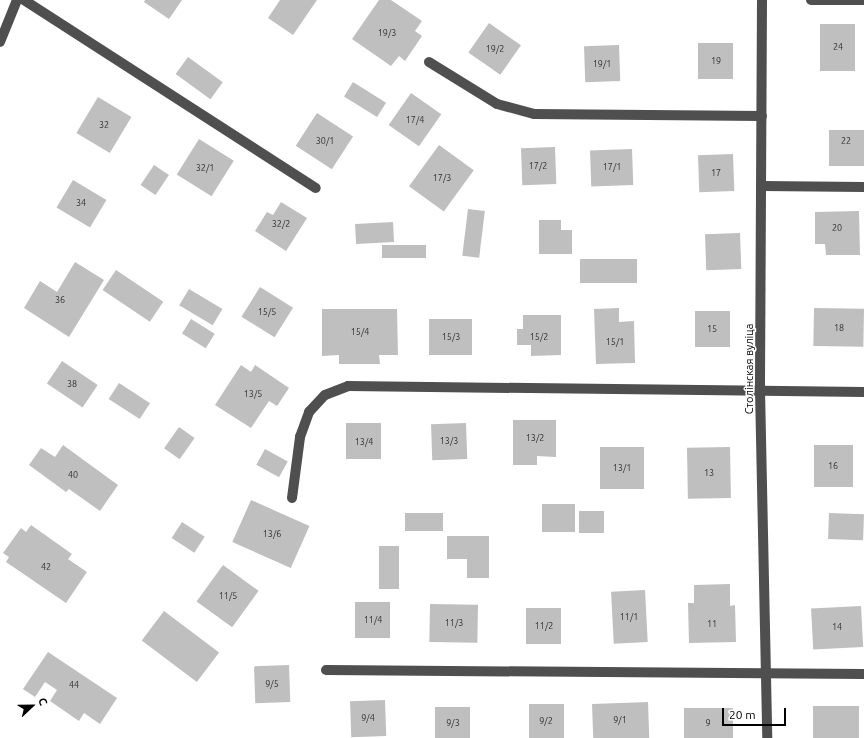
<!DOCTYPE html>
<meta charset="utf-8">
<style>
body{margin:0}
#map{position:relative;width:864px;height:738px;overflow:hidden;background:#fff;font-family:Ubuntu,sans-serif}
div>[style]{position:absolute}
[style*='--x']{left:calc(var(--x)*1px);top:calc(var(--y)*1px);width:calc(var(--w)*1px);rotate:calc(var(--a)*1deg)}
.building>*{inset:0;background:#bfbfbf;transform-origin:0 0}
.minor>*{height:10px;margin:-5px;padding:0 5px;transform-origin:5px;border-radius:5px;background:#4f4f4f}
span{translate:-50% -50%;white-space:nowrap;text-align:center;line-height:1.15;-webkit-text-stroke:3px #fff;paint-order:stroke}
.number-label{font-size:9px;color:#303030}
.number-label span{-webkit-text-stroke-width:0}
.street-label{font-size:11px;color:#000}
.north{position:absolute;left:12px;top:686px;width:40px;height:40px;-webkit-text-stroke:3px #fff;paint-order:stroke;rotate:68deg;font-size:11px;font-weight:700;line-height:16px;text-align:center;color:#000}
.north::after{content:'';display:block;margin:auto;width:14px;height:18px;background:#000;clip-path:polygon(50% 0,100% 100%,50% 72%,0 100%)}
.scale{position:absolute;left:722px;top:708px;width:64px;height:18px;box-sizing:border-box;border:2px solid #000;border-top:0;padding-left:5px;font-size:12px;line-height:14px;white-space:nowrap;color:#000;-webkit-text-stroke:3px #fff;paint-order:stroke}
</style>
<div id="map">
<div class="building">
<i style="clip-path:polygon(145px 0,182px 0,169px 19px,144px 2px)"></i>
<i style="clip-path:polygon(280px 0,317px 0,293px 35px,268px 18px)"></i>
<i style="clip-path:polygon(379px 0,391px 0,422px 21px,415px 31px,422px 36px,405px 61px,399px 56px,391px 66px,352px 39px)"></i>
<i style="left:489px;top:23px;width:39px;height:36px;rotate:35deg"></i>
<i style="left:820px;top:24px;width:35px;height:47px"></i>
<i style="left:698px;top:43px;width:35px;height:36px"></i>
<i style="left:619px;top:45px;width:36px;height:35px;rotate:88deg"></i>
<i style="left:188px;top:57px;width:43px;height:21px;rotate:36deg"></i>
<i style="left:353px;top:82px;width:39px;height:17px;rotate:32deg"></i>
<i style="left:411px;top:93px;width:37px;height:39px;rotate:35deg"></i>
<i style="left:98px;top:97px;width:39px;height:42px;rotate:31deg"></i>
<i style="left:317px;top:113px;width:43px;height:39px;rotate:33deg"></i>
<i style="left:864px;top:130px;width:36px;height:35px;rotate:90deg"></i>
<i style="left:199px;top:139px;width:41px;height:42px;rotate:32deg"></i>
<i style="left:439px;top:145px;width:43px;height:51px;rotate:36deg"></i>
<i style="left:555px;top:147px;width:37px;height:34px;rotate:88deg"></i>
<i style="left:632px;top:149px;width:36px;height:42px;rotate:88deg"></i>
<i style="left:733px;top:154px;width:37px;height:35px;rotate:88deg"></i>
<i style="left:154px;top:165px;width:18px;height:24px;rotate:34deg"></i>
<i style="left:73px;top:180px;width:39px;height:32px;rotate:31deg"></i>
<i style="clip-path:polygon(281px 202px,307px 218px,286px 251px,255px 231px,267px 212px,273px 215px)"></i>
<i style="left:468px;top:209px;width:17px;height:47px;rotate:7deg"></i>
<i style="clip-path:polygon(859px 211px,860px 255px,826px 255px,825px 244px,815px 244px,815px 212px)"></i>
<i style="clip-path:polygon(539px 220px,561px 220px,561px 230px,572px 230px,572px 254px,539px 254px)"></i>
<i style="left:393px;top:222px;width:20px;height:38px;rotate:87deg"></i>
<i style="left:740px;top:233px;width:36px;height:35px;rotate:88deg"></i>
<i style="left:426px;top:245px;width:13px;height:44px;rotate:90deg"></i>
<i style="left:580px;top:259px;width:57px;height:24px"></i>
<i style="clip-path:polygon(75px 262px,104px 280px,69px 337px,24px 308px,40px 281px,57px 292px)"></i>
<i style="left:116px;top:270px;width:57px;height:24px;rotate:34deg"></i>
<i style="left:260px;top:287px;width:39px;height:35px;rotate:32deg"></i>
<i style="left:189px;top:289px;width:39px;height:19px;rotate:31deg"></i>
<i style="clip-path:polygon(619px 308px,619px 322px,634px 321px,635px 363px,596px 364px,594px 309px)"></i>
<i style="left:814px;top:308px;width:50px;height:38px;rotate:1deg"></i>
<i style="clip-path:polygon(322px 309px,397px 309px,398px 355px,379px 355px,380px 364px,339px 364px,339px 355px,322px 356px)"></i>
<i style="left:730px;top:311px;width:36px;height:35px;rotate:90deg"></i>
<i style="clip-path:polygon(523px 315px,561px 315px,561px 355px,531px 356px,531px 345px,517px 345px,517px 329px,523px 329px)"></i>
<i style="left:191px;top:319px;width:28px;height:17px;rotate:32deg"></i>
<i style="left:472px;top:319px;width:36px;height:43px;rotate:90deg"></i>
<i style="left:62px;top:361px;width:43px;height:27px;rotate:34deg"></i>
<i style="clip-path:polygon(241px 365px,251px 372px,255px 365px,289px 388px,277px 406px,269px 401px,251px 428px,215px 405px)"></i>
<i style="left:119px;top:383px;width:37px;height:19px;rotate:33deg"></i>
<i style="clip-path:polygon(513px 420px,556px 420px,556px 457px,537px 456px,537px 465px,513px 465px)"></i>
<i style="left:381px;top:423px;width:36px;height:35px;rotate:90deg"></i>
<i style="left:466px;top:423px;width:36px;height:35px;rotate:88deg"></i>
<i style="left:179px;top:427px;width:19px;height:26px;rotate:35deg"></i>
<i style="clip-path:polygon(63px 445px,118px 485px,100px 511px,69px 489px,66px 492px,29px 465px,41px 448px,55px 457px)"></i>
<i style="left:814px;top:445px;width:39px;height:42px"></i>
<i style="left:600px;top:447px;width:44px;height:42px"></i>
<i style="left:730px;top:447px;width:51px;height:43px;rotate:89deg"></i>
<i style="left:265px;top:449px;width:26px;height:18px;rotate:29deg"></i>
<i style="left:251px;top:500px;width:64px;height:46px;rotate:24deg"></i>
<i style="left:542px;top:504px;width:33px;height:28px"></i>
<i style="left:579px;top:511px;width:25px;height:22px"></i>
<i style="left:443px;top:513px;width:18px;height:38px;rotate:90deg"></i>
<i style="left:829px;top:513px;width:35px;height:26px;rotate:2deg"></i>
<i style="left:182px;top:522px;width:27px;height:19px;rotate:33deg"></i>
<i style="clip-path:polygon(31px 525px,72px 554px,68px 559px,87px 572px,66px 603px,6px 562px,9px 557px,3px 553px,21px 528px,26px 532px)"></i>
<i style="clip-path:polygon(447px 536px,489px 536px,489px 578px,467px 578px,467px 559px,447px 559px)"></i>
<i style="left:379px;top:546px;width:20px;height:43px"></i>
<i style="left:223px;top:565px;width:44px;height:45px;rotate:36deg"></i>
<i style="clip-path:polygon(730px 584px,730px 606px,735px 605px,736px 642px,689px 643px,688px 603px,694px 603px,694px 585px)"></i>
<i style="left:645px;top:590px;width:52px;height:34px;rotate:87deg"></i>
<i style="left:355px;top:602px;width:35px;height:36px"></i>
<i style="left:430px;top:604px;width:48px;height:38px;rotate:1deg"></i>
<i style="left:861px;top:606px;width:41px;height:50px;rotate:87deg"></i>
<i style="left:526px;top:608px;width:35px;height:36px"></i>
<i style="left:164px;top:611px;width:69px;height:37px;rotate:37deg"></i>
<i style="clip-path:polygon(48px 652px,117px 698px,100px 724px,84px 713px,79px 721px,50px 701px,57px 690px,45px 682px,35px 697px,23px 689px)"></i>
<i style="left:289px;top:665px;width:37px;height:35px;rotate:88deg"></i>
<i style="left:385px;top:700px;width:36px;height:35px;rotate:88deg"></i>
<i style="left:648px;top:702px;width:36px;height:56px;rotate:88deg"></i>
<i style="left:564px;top:704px;width:34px;height:35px;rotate:90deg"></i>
<i style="left:813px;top:706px;width:46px;height:32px"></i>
<i style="left:470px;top:707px;width:31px;height:35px;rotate:90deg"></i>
<i style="left:684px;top:708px;width:49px;height:30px"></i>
</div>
<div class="minor">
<i style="--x:24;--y:0;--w:347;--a:32.8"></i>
<i style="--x:762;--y:0;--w:390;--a:90.3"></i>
<i style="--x:760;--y:390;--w:348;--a:88.8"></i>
<i style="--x:811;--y:0;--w:53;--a:0"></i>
<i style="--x:0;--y:42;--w:45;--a:-68"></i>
<i style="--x:429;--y:62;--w:80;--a:31.7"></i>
<i style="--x:497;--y:104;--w:38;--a:15"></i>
<i style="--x:534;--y:114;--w:228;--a:0.5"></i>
<i style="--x:761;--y:186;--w:103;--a:0.6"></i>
<i style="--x:292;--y:498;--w:62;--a:-82.5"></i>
<i style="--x:300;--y:437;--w:27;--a:-70"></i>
<i style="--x:309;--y:412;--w:23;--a:-47"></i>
<i style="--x:325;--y:395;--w:25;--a:-21"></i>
<i style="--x:348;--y:386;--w:516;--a:0.67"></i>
<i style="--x:326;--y:670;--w:538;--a:0.43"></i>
</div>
<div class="number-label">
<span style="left:387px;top:33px">19/3</span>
<span style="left:838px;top:47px">24</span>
<span style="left:495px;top:49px">19/2</span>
<span style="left:716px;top:61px">19</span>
<span style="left:602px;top:64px">19/1</span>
<span style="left:415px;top:120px">17/4</span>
<span style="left:104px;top:125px">32</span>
<span style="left:325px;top:141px">30/1</span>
<span style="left:846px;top:141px">22</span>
<span style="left:538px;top:166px">17/2</span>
<span style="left:612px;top:167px">17/1</span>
<span style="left:205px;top:168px">32/1</span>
<span style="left:716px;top:173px">17</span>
<span style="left:442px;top:178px">17/3</span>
<span style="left:81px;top:203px">34</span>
<span style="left:281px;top:224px">32/2</span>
<span style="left:837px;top:228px">20</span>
<span style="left:60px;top:300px">36</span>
<span style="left:267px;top:312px">15/5</span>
<span style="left:839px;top:328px">18</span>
<span style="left:712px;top:329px">15</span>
<span style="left:360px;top:332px">15/4</span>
<span style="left:451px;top:337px">15/3</span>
<span style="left:539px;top:337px">15/2</span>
<span style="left:615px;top:342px">15/1</span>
<span style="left:72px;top:384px">38</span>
<span style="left:253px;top:394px">13/5</span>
<span style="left:535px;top:438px">13/2</span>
<span style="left:449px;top:441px">13/3</span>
<span style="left:364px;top:442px">13/4</span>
<span style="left:833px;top:466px">16</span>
<span style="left:622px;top:468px">13/1</span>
<span style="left:709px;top:473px">13</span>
<span style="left:73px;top:475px">40</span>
<span style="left:272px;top:534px">13/6</span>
<span style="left:46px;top:567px">42</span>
<span style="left:228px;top:596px">11/5</span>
<span style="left:629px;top:617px">11/1</span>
<span style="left:373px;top:620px">11/4</span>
<span style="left:454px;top:623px">11/3</span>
<span style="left:712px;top:624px">11</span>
<span style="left:544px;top:626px">11/2</span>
<span style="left:837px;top:627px">14</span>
<span style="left:272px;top:684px">9/5</span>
<span style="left:74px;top:685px">44</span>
<span style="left:368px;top:718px">9/4</span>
<span style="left:620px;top:720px">9/1</span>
<span style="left:546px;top:721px">9/2</span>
<span style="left:453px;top:723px">9/3</span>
<span style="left:708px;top:723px">9</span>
</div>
<div class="street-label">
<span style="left:749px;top:369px;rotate:-90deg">Столінская вуліца</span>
</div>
<div class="north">С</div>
<div class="scale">20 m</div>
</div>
